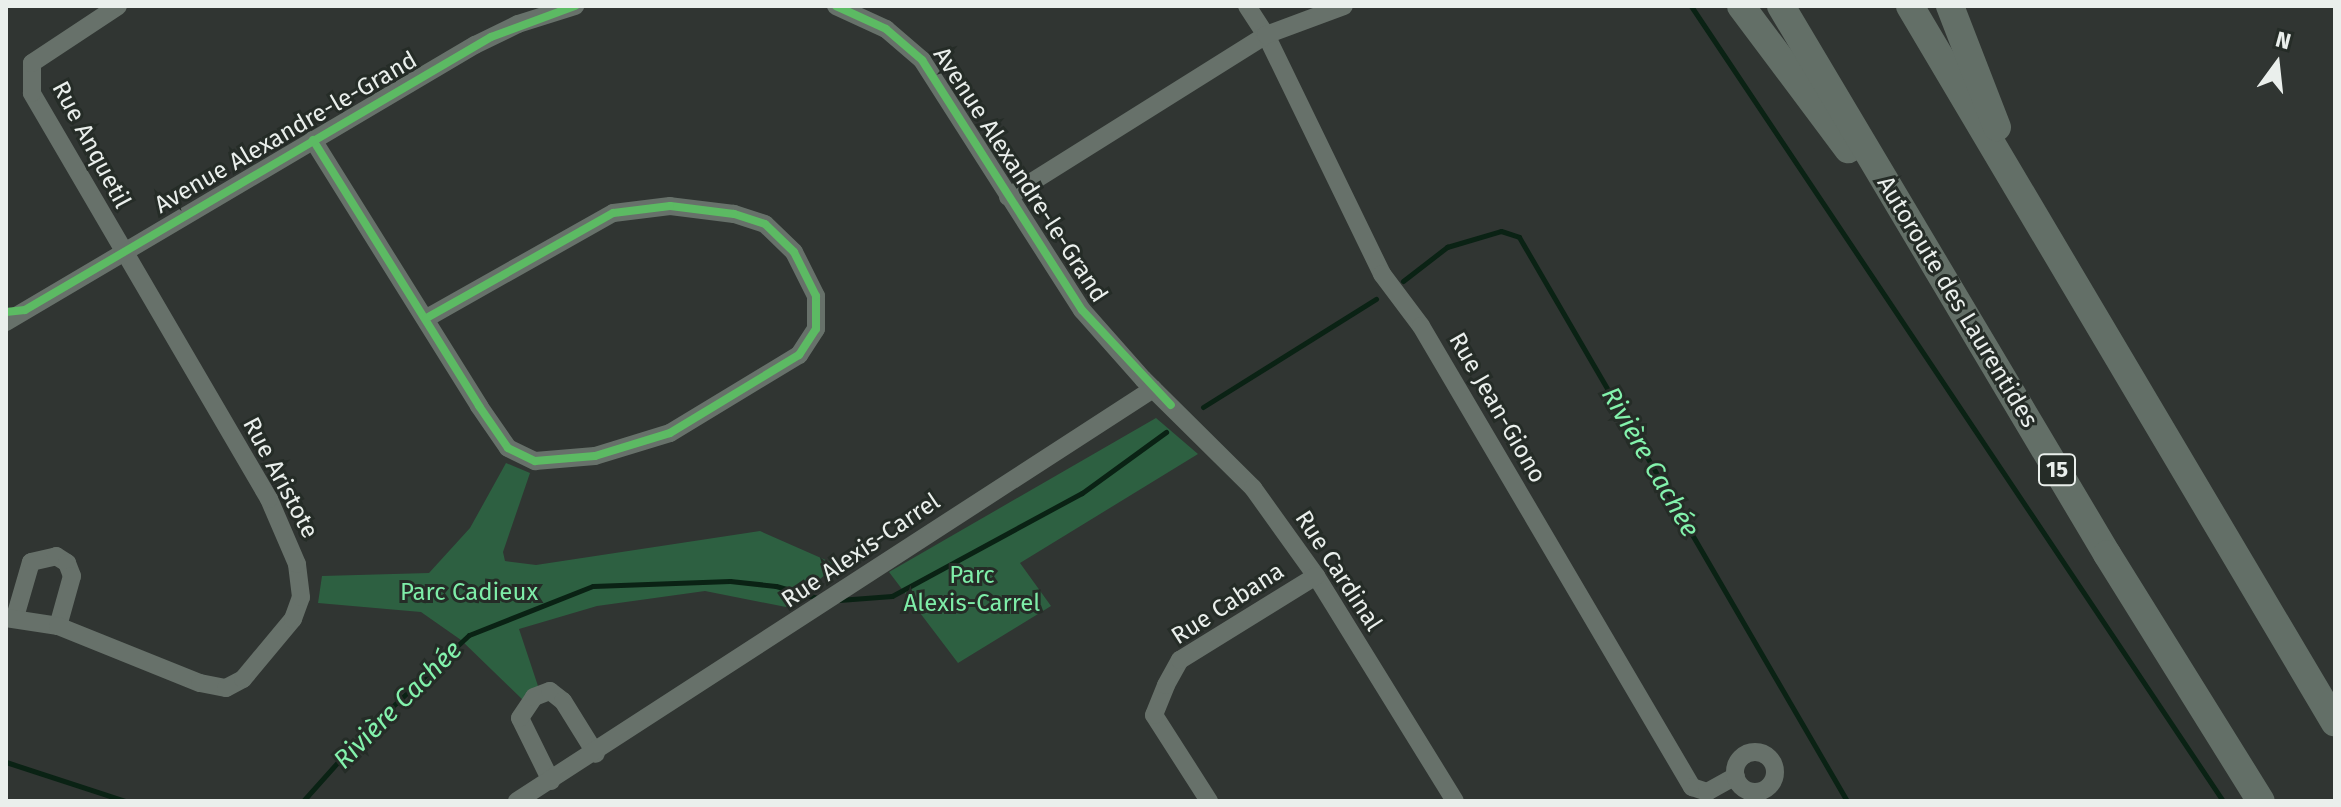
<!DOCTYPE html>
<meta charset="utf-8">
<style>
body{margin:0}
#map{position:relative;width:2341px;height:807px;overflow:hidden;background:#303532;font-family:"Fira Sans",sans-serif}
div>[style]{position:absolute}
[style*='--x']{left:calc(var(--x)*1px);top:calc(var(--y)*1px);width:calc(var(--w)*1px);rotate:calc(var(--a)*1deg)}
.green>*{inset:0;background:#2d6041}
.stream>*{height:5px;margin:-2.5px;padding:0 2.5px;transform-origin:2.5px;border-radius:2.5px;background:#0a2214}
.minor>*{height:18px;margin:-9px;padding:0 9px;transform-origin:9px;border-radius:9px;background:#67716a}
.minor>.ring{margin:-9px;padding:0;box-sizing:content-box;background:none;border:18px solid #67716a;border-radius:50%}
.highway>*{height:28px;margin:-14px;padding:0 14px;transform-origin:14px;border-radius:14px;background:#636f67}
.cycleway>*{height:8px;margin:-4px;padding:0 4px;transform-origin:4px;border-radius:4px;background:#5cba63}
span{translate:-50% -50%;white-space:nowrap;text-align:center;line-height:1.15;-webkit-text-stroke:6px #252c27;paint-order:stroke}
.shield-label span{padding:2px 6px;background:#252c27;border:2px solid;border-radius:6px;-webkit-text-stroke-width:0}
.shield-label{font-size:22px;color:#eaefec;font-weight:700}
.street-label{font-size:24px;color:#eaefec}
.park-label{font-size:24px;color:#7eeda8}
.water-label{font-size:26px;color:#83f2ac;font-style:italic}
.frame{position:absolute;inset:0;border:8px solid #eaefec;pointer-events:none}
.north{position:absolute;left:2237px;top:24px;width:80px;height:80px;-webkit-text-stroke:6px #252c27;paint-order:stroke;rotate:15deg;font-size:22px;font-weight:700;line-height:32px;text-align:center;color:#eaefec}
.north::after{content:'';display:block;margin:auto;width:28px;height:36px;background:#eaefec;clip-path:polygon(50% 0,100% 100%,50% 72%,0 100%)}
</style>
<div id="map">
<div class="green">
<i style="clip-path:polygon(1156px 418px,1198px 454px,1020px 563px,1051px 606px,958px 663px,889px 572px)"></i>
<i style="clip-path:polygon(506px 463px,530px 473px,503px 552px,505px 561px,536px 565px,760px 531px,837px 565px,786px 607px,705px 591px,597px 606px,519px 629px,539px 689px,525px 702px,461px 640px,421px 612px,318px 603px,322px 576px,429px 573px,470px 528px)"></i>
</div>
<div class="stream">
<i style="--x:1691;--y:6;--w:957;--a:56.21"></i>
<i style="--x:1403;--y:281;--w:56;--a:-37.7"></i>
<i style="--x:1447;--y:247;--w:56;--a:-16.5"></i>
<i style="--x:1501;--y:231;--w:19;--a:18"></i>
<i style="--x:1519;--y:237;--w:652;--a:59.82"></i>
<i style="--x:1203;--y:407;--w:204;--a:-32"></i>
<i style="--x:839;--y:600;--w:53;--a:-4.3"></i>
<i style="--x:892;--y:596;--w:216;--a:-28.5"></i>
<i style="--x:1082;--y:493;--w:104;--a:-36"></i>
<i style="--x:6;--y:762;--w:125;--a:18.1"></i>
<i style="--x:303;--y:801;--w:89;--a:-48.2"></i>
<i style="--x:362;--y:735;--w:146;--a:-43.1"></i>
<i style="--x:469;--y:635;--w:133;--a:-21.6"></i>
<i style="--x:593;--y:586;--w:137;--a:-2.1"></i>
<i style="--x:730;--y:581;--w:46;--a:6.2"></i>
<i style="--x:776;--y:586;--w:47;--a:16.1"></i>
</div>
<div class="minor">
<i style="--x:836;--y:6;--w:55;--a:24.7"></i>
<i style="--x:886;--y:29;--w:48;--a:40.7"></i>
<i style="--x:922;--y:60;--w:297;--a:57.4"></i>
<i style="--x:1082;--y:310;--w:92;--a:48.5"></i>
<i style="--x:1143;--y:379;--w:155;--a:44.7"></i>
<i style="--x:1253;--y:488;--w:108;--a:54.4"></i>
<i style="--x:1316;--y:576;--w:264;--a:58.3"></i>
<i style="--x:1247;--y:6;--w:35;--a:57"></i>
<i style="--x:1266;--y:35;--w:266;--a:64.1"></i>
<i style="--x:1382;--y:274;--w:65;--a:53.1"></i>
<i style="--x:1421;--y:326;--w:535;--a:59.55"></i>
<i style="--x:1692;--y:787;--w:16;--a:18"></i>
<i style="--x:1707;--y:792;--w:33;--a:-29"></i>
<i style="--x:313;--y:140;--w:314;--a:58"></i>
<i style="--x:479;--y:406;--w:51;--a:55.4"></i>
<i style="--x:508;--y:448;--w:30;--a:26"></i>
<i style="--x:535;--y:461;--w:60;--a:-4.8"></i>
<i style="--x:595;--y:456;--w:78;--a:-17"></i>
<i style="--x:670;--y:433;--w:151;--a:-31.2"></i>
<i style="--x:799;--y:355;--w:31;--a:-57"></i>
<i style="--x:816;--y:329;--w:33;--a:-90"></i>
<i style="--x:816;--y:296;--w:49;--a:-116.6"></i>
<i style="--x:794;--y:252;--w:40;--a:-136"></i>
<i style="--x:765;--y:224;--w:33;--a:-162"></i>
<i style="--x:734;--y:214;--w:64;--a:-172.9"></i>
<i style="--x:670;--y:206;--w:57;--a:173"></i>
<i style="--x:613;--y:213;--w:214;--a:150.6"></i>
<i style="--x:1008;--y:197;--w:305;--a:-32.1"></i>
<i style="--x:1266;--y:35;--w:83;--a:-20.4"></i>
<i style="--x:6;--y:322;--w:545;--a:-30.57"></i>
<i style="--x:475;--y:45;--w:48;--a:-26"></i>
<i style="--x:518;--y:24;--w:60;--a:-17.5"></i>
<i style="--x:15;--y:617;--w:57;--a:-73.8"></i>
<i style="--x:31;--y:562;--w:26;--a:-13"></i>
<i style="--x:56;--y:556;--w:13;--a:32"></i>
<i style="--x:67;--y:563;--w:14;--a:69"></i>
<i style="--x:72;--y:576;--w:52;--a:105.6"></i>
<i style="--x:6;--y:618;--w:53;--a:8.7"></i>
<i style="--x:58;--y:626;--w:153;--a:21.9"></i>
<i style="--x:200;--y:683;--w:26;--a:11"></i>
<i style="--x:226;--y:688;--w:19;--a:-28"></i>
<i style="--x:243;--y:679;--w:78;--a:-50.2"></i>
<i style="--x:293;--y:619;--w:23;--a:-70"></i>
<i style="--x:301;--y:597;--w:33;--a:-97"></i>
<i style="--x:297;--y:564;--w:71;--a:-113.3"></i>
<i style="--x:269;--y:499;--w:470;--a:-120.3"></i>
<i style="--x:32;--y:93;--w:30;--a:-90"></i>
<i style="--x:32;--y:63;--w:103;--a:-33.5"></i>
<i class="ring" style="left:1735px;top:752px;width:22px;height:22px"></i>
<i style="--x:551;--y:781;--w:70;--a:-116.2"></i>
<i style="--x:520;--y:718;--w:25;--a:-56"></i>
<i style="--x:534;--y:697;--w:17;--a:-21"></i>
<i style="--x:550;--y:691;--w:16;--a:38"></i>
<i style="--x:563;--y:701;--w:62;--a:58.1"></i>
<i style="--x:517;--y:801;--w:758;--a:-32.94"></i>
<i style="--x:1209;--y:801;--w:102;--a:-122.6"></i>
<i style="--x:1154;--y:715;--w:32;--a:-68"></i>
<i style="--x:1166;--y:685;--w:29;--a:-61"></i>
<i style="--x:1180;--y:660;--w:160;--a:-31.7"></i>
</div>
<div class="highway">
<i style="--x:1741;--y:6;--w:179;--a:53.2"></i>
<i style="--x:1781;--y:6;--w:638;--a:59.25"></i>
<i style="--x:2107;--y:554;--w:291;--a:58.1"></i>
<i style="--x:1910;--y:6;--w:833;--a:59.34"></i>
<i style="--x:1950;--y:6;--w:130;--a:68.8"></i>
</div>
<div class="cycleway">
<i style="--x:836;--y:6;--w:55;--a:24.7"></i>
<i style="--x:886;--y:29;--w:48;--a:40.7"></i>
<i style="--x:922;--y:60;--w:297;--a:57.4"></i>
<i style="--x:1082;--y:310;--w:130;--a:46.9"></i>
<i style="--x:313;--y:140;--w:314;--a:58"></i>
<i style="--x:479;--y:406;--w:51;--a:55.4"></i>
<i style="--x:508;--y:448;--w:30;--a:26"></i>
<i style="--x:535;--y:461;--w:60;--a:-4.8"></i>
<i style="--x:595;--y:456;--w:78;--a:-17"></i>
<i style="--x:670;--y:433;--w:151;--a:-31.2"></i>
<i style="--x:799;--y:355;--w:31;--a:-57"></i>
<i style="--x:816;--y:329;--w:33;--a:-90"></i>
<i style="--x:816;--y:296;--w:49;--a:-116.6"></i>
<i style="--x:794;--y:252;--w:40;--a:-136"></i>
<i style="--x:765;--y:224;--w:33;--a:-162"></i>
<i style="--x:734;--y:214;--w:64;--a:-172.9"></i>
<i style="--x:670;--y:206;--w:57;--a:173"></i>
<i style="--x:613;--y:213;--w:214;--a:150.6"></i>
<i style="--x:6;--y:312;--w:19;--a:-6"></i>
<i style="--x:25;--y:310;--w:540;--a:-30.36"></i>
<i style="--x:491;--y:37;--w:90;--a:-20.3"></i>
</div>
<div class="shield-label">
<span style="left:2057px;top:470px">15</span>
</div>
<div class="street-label">
<span style="left:286px;top:133px;rotate:-30deg">Avenue Alexandre-le-Grand</span>
<span style="left:91px;top:145px;rotate:62deg">Rue Anquetil</span>
<span style="left:1020px;top:175px;rotate:57deg">Avenue Alexandre-le-Grand</span>
<span style="left:1957px;top:302px;rotate:59deg">Autoroute des Laurentides</span>
<span style="left:1497px;top:408px;rotate:60deg">Rue Jean-Giono</span>
<span style="left:280px;top:478px;rotate:62deg">Rue Aristote</span>
<span style="left:861px;top:551px;rotate:-34deg">Rue Alexis-Carrel</span>
<span style="left:1338px;top:571px;rotate:57deg">Rue Cardinal</span>
<span style="left:1228px;top:604px;rotate:-33deg">Rue Cabana</span>
</div>
<div class="park-label">
<span style="left:972px;top:590px">Parc<br>Alexis-Carrel</span>
<span style="left:469px;top:593px">Parc Cadieux</span>
</div>
<div class="water-label">
<span style="left:1650px;top:462px;rotate:60deg">Rivière Cachée</span>
<span style="left:398px;top:705px;rotate:-45deg">Rivière Cachée</span>
</div>
<div class="frame"></div>
<div class="north">N</div>
</div>
